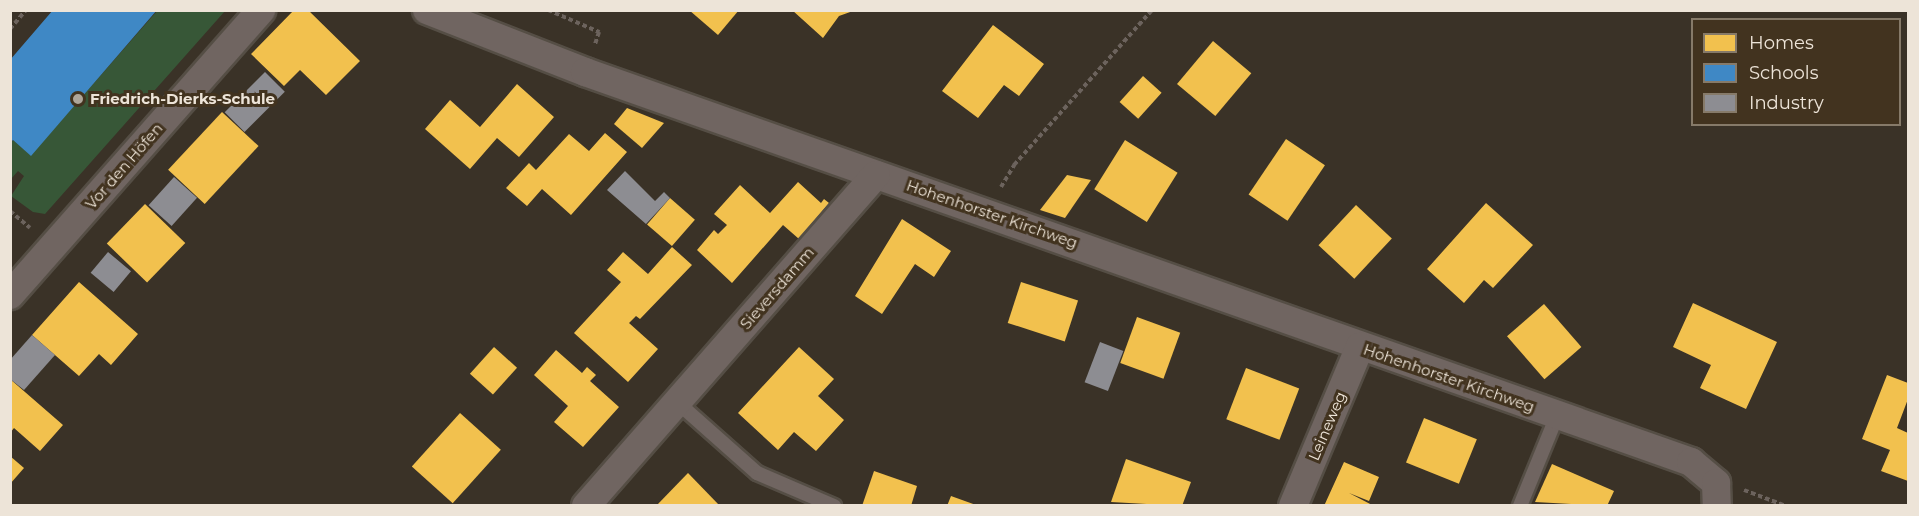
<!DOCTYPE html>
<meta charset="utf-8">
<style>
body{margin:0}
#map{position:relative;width:1919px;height:516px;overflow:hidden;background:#3a3227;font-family:Montserrat,sans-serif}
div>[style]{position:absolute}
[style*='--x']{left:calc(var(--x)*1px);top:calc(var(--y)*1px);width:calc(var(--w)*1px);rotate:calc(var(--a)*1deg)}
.green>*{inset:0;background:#375737}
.homes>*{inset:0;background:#f2c14e;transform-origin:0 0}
.schools>*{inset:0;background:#3f88c5}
.industry>*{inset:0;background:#8d8d92;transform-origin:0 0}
.path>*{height:4px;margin-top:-2px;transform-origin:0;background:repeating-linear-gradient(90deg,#6c635d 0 4.5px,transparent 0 7.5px)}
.roads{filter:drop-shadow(2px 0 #554e45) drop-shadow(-2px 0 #554e45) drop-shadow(0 2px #554e45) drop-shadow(0 -2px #554e45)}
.lane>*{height:14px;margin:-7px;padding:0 7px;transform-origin:7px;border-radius:7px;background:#706561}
.street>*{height:28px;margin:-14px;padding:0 14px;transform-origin:14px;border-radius:14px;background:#706561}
.dots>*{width:16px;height:16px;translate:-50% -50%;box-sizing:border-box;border:3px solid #42331f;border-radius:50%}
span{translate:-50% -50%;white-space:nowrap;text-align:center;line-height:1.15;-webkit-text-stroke:6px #42331f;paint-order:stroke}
.poi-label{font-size:15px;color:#ede4d8;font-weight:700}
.left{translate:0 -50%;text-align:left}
.street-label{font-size:15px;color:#ede4d8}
.frame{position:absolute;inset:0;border:12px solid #ede4d8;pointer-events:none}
.legend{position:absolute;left:1691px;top:18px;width:210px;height:108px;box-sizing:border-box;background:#42331f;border:2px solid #867a69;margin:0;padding:8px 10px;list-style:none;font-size:18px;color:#ede4d8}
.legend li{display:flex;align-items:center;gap:12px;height:30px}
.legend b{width:30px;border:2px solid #867a69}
</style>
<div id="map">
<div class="green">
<i style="clip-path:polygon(157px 11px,225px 11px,45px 214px,33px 212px,11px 196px,24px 176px,18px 171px,11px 179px,11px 143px,13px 140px,31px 155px)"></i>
</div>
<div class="homes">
<i style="clip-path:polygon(294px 10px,308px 10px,360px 61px,326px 95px,300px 70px,284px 86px,251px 54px)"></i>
<i style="clip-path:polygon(689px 10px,739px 10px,718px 35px)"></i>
<i style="clip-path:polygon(792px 10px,853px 10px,853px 11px,839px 16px,823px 38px)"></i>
<i style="clip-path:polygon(993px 25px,1044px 64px,1019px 96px,1004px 85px,978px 118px,942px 91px)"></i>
<i style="left:1213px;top:41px;width:50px;height:56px;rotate:40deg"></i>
<i style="left:1143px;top:76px;width:25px;height:35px;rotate:42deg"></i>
<i style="clip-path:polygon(517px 84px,554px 117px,519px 157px,497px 138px,470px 169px,425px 129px,450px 100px,480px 127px)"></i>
<i style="clip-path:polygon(627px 108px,664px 123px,642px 148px,614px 124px)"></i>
<i style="left:222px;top:112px;width:50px;height:79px;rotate:43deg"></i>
<i style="clip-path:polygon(605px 133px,627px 152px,571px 215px,542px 189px,527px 206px,506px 188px,529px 163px,536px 170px,569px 134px,589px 151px)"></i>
<i style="left:1286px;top:139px;width:47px;height:67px;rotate:34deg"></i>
<i style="left:1125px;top:140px;width:62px;height:58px;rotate:32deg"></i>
<i style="clip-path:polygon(1067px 175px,1091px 180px,1065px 218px,1040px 210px)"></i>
<i style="clip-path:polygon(798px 182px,821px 203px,824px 199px,829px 203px,799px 239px,783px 225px,732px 283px,697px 250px,714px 230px,718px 234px,727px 225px,714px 214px,740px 185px,770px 213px)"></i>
<i style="left:670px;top:198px;width:33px;height:35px;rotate:41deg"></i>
<i style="clip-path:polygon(1486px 203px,1533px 245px,1493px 288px,1484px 280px,1464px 303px,1427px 269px)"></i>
<i style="left:145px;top:204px;width:56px;height:55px;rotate:44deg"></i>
<i style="left:1356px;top:205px;width:49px;height:55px;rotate:43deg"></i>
<i style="clip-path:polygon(902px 219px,951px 251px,934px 277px,915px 264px,882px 314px,855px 296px)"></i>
<i style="clip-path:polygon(672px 247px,692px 265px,640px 319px,636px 316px,629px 323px,658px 349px,628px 382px,574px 333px,621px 282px,607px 270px,623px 252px,648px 274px)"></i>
<i style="clip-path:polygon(79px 282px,138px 334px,111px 365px,99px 354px,79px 376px,32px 335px)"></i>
<i style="left:1021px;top:282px;width:60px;height:43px;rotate:18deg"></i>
<i style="clip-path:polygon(1693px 303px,1777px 342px,1746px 409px,1700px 388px,1711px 365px,1673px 347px)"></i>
<i style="left:1544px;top:304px;width:57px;height:49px;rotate:49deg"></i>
<i style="left:1137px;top:317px;width:46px;height:49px;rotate:20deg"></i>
<i style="left:494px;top:347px;width:31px;height:36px;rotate:42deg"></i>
<i style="clip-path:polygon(799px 347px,834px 379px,818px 396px,844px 420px,816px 451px,794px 432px,778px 450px,738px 413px)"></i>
<i style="clip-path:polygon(556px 350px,582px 373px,587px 367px,596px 375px,590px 381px,619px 407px,583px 447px,554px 422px,568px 406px,534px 375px)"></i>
<i style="left:1246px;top:368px;width:57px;height:55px;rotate:21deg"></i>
<i style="clip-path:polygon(1887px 375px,1908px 383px,1908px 399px,1897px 428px,1908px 433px,1908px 481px,1881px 471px,1890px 450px,1862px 439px)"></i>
<i style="clip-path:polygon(10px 379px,63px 425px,40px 451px,14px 428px,10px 433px)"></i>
<i style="left:460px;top:413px;width:55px;height:72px;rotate:42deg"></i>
<i style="left:1424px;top:418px;width:57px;height:48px;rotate:22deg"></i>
<i style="clip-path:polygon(10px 456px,24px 468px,10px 484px)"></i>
<i style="clip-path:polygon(1126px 459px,1191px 482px,1182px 506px,1111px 502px)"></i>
<i style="clip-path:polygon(1344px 462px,1379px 477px,1369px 501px,1349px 493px,1374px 506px,1324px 506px)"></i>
<i style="clip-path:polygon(1552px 464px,1614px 491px,1607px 506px,1535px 502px)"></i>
<i style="clip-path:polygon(874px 471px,917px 486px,911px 506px,862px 506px)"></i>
<i style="clip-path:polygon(688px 473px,720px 506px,656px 506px)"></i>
<i style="clip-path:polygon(951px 496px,976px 505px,976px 506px,947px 506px)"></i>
</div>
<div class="schools">
<i style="clip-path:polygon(53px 10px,157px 10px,31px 156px,13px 140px,10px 143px,10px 60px)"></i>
</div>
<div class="industry">
<i style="left:265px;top:72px;width:28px;height:57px;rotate:45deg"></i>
<i style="clip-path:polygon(625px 171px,655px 201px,664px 192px,670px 198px,646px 224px,607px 190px)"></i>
<i style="left:174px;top:177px;width:31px;height:38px;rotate:42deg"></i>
<i style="left:108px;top:252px;width:30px;height:27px;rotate:40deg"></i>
<i style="clip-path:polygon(32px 335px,55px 355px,24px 390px,10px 379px,10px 360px)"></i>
<i style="left:1100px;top:342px;width:25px;height:43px;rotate:21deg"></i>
</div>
<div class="path">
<i style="--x:548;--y:10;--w:56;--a:23.3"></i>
<i style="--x:599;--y:32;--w:13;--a:108"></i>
<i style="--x:10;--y:29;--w:25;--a:-50"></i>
<i style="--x:1001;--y:187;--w:26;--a:-59"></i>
<i style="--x:1014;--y:165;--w:208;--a:-48.3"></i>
<i style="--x:10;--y:211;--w:26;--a:40"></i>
<i style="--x:1744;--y:490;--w:45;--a:20.9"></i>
</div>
<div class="roads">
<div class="lane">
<i style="--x:677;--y:402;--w:107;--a:41.6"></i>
<i style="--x:757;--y:473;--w:84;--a:23.2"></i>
<i style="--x:1520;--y:506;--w:97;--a:-67.7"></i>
</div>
<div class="street">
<i style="--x:427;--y:10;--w:170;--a:21.4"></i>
<i style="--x:585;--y:72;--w:1173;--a:19.42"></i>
<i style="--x:1691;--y:462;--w:33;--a:40"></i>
<i style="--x:1716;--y:483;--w:23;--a:88"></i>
<i style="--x:10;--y:295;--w:380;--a:-48.6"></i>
<i style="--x:586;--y:506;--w:440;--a:-48.8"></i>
<i style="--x:1293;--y:506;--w:173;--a:-67.2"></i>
</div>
</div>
<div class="dots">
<i style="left:78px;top:99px;background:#aea69a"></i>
</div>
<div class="poi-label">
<span class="left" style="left:90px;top:99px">Friedrich-Dierks-Schule</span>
</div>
<div class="street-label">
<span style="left:124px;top:166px;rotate:-49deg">Vor den Höfen</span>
<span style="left:992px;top:214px;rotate:19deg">Hohenhorster Kirchweg</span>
<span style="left:777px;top:288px;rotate:-49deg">Sieversdamm</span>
<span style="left:1449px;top:378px;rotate:19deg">Hohenhorster Kirchweg</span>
<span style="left:1327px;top:426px;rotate:-67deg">Leineweg</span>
</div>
<div class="frame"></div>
<ul class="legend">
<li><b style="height:16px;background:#f2c14e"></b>Homes</li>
<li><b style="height:16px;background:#3f88c5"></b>Schools</li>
<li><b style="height:16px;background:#8d8d92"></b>Industry</li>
</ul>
</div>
